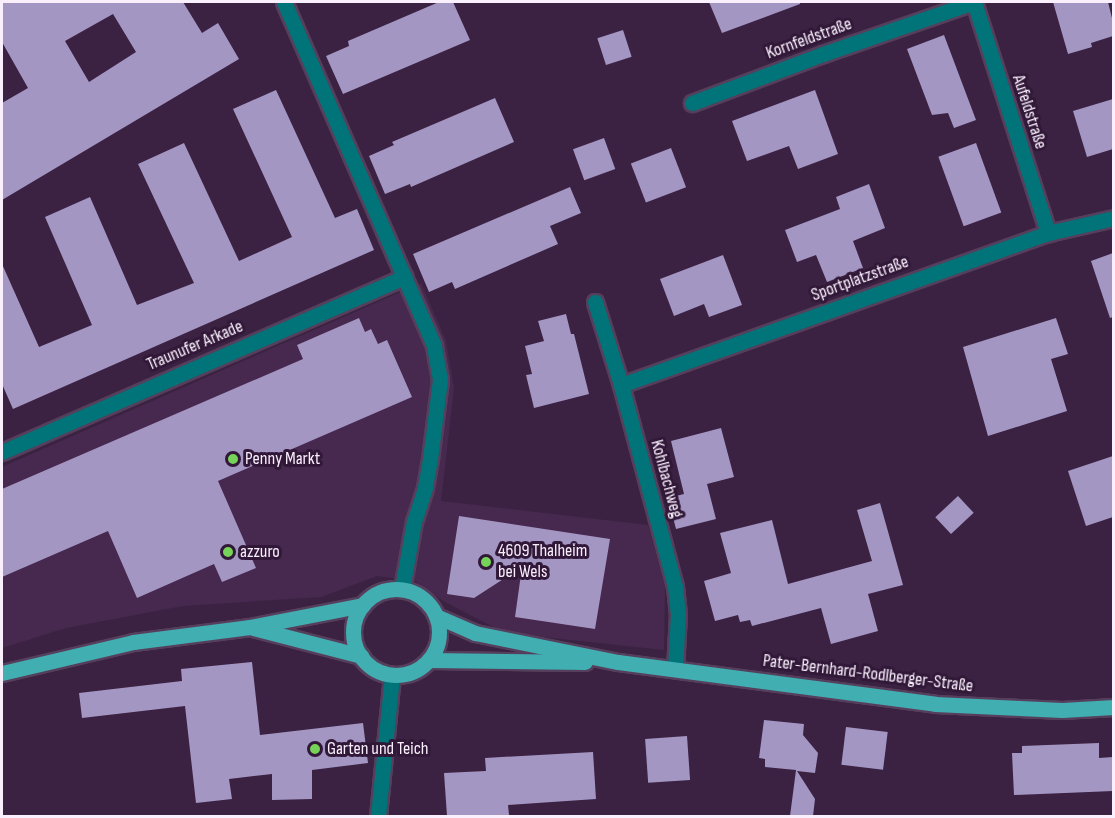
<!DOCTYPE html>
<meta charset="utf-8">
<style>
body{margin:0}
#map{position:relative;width:1115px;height:818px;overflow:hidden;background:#3b2242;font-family:"Sofia Sans Condensed",sans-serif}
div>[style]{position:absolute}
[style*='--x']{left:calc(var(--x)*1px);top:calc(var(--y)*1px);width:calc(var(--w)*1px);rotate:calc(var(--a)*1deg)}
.built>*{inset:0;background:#47294f}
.building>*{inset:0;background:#a496c3;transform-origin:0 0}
.roads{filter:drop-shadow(2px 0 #563f5c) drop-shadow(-2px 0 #563f5c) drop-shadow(0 2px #563f5c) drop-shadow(0 -2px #563f5c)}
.minor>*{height:15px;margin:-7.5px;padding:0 7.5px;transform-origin:7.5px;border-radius:7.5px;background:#007478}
.major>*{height:15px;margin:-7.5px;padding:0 7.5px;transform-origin:7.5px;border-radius:7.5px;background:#41aeb2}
.major>.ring{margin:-7.5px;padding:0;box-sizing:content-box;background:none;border:15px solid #41aeb2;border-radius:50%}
.dots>*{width:16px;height:16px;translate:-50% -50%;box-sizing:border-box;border:3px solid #311838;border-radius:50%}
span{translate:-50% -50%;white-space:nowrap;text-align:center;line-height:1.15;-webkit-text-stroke:6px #311838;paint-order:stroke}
.street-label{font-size:18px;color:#faf0fd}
.poi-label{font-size:18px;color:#faf0fd}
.left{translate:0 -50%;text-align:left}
.frame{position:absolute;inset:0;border:3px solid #faf0fd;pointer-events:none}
</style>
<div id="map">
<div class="built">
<i style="clip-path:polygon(421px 283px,446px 341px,454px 388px,441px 501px,648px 525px,665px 587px,664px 650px,505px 633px,445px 602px,415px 581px,377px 576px,321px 597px,183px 606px,66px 628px,2px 648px,2px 467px)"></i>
</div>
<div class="building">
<i style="clip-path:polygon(evenodd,2px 2px,183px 2px,202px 33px,218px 23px,239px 59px,2px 200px,2px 103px,28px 88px,2px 42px,2px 2px,113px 14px,136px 52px,89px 82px,65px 41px,113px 14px)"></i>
<i style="clip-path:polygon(439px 2px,453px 2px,470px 40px,343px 94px,326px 56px,349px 46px,348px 41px)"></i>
<i style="clip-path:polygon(709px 2px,800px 2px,800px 4px,722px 33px)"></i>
<i style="clip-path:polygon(1053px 2px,1108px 2px,1113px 22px,1113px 36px,1091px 43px,1092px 47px,1068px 54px)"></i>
<i style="left:623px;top:30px;width:28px;height:27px;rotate:72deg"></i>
<i style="clip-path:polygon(944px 35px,976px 120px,954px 128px,948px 113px,932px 115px,907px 49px)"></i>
<i style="clip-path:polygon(276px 90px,335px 218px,357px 209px,374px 250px,13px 409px,2px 384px,2px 264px,39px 347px,92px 325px,45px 217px,90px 197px,137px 305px,194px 283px,138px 164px,184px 143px,239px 261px,292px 237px,233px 109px)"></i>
<i style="clip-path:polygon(815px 90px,838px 154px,798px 169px,789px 146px,747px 161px,732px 121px)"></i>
<i style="clip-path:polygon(495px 98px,514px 142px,411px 187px,410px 184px,385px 194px,369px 156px,394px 145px,392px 142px)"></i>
<i style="clip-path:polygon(1113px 99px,1113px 149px,1087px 157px,1073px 111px)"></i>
<i style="left:604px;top:138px;width:33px;height:33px;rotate:70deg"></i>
<i style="left:976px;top:143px;width:74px;height:40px;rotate:70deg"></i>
<i style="left:671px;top:148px;width:42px;height:43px;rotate:69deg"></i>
<i style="clip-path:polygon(869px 184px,885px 228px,853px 241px,863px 268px,827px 282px,816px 255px,797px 262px,785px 230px,840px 209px,836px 197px)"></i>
<i style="clip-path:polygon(570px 187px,581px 213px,550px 226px,558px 244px,455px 289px,452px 282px,429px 292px,413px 254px)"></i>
<i style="clip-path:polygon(1113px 253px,1113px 317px,1110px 318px,1091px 261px)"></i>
<i style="clip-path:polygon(723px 255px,742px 305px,709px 317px,704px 304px,674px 316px,660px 279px)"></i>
<i style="clip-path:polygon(566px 314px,571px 334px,574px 334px,589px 394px,534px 408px,526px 375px,532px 374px,525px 346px,544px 341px,538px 321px)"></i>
<i style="clip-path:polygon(359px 318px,365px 332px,371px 329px,378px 344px,387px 340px,412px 397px,218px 481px,256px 568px,222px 582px,214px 564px,137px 598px,108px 531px,2px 577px,2px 489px,303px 359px,297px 345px)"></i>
<i style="clip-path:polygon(1056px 318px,1068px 354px,1051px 359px,1067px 411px,988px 436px,963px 347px)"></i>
<i style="clip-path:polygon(721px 428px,734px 477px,707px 484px,716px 519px,676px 529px,668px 498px,684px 494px,671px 441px)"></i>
<i style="clip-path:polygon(1113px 456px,1113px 517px,1086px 526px,1068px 471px)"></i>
<i style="left:958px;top:496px;width:23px;height:31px;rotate:47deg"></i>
<i style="clip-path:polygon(880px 503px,903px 585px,868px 594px,878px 631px,831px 644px,821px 608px,752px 626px,750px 620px,740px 622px,738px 615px,715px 621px,704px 581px,731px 573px,720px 533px,772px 520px,788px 584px,872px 561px,857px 510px)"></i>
<i style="clip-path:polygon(459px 516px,610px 539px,595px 629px,515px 617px,522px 567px,474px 598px,447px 594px)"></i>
<i style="clip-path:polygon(252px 662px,260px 735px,363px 723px,368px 763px,312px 770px,312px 799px,272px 800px,272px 774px,229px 779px,232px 799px,196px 803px,185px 706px,82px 718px,79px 693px,182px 681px,181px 669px)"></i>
<i style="clip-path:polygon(764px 720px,804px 724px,803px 735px,818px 753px,815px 773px,797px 771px,815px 799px,813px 816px,790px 816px,796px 770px,765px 767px,765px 759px,759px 758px)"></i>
<i style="left:846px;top:727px;width:42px;height:38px;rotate:7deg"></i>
<i style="left:687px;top:736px;width:44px;height:42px;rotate:86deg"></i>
<i style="clip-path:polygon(1099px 743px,1099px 758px,1113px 757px,1113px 791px,1014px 795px,1012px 753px,1022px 753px,1022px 746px)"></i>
<i style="clip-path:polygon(593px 752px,596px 799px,508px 805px,509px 815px,447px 816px,444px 773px,486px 771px,485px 758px)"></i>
</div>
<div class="roads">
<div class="minor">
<i style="--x:284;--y:2;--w:375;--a:66.4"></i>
<i style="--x:434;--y:346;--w:35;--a:80"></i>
<i style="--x:440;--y:380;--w:80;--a:97.2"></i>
<i style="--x:430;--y:459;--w:29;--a:100"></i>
<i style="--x:425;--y:488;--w:35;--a:108"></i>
<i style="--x:414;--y:521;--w:69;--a:100"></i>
<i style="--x:974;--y:2;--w:243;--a:72.2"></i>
<i style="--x:692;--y:103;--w:140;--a:-20.5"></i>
<i style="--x:823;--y:54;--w:160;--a:-19"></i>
<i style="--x:595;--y:302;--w:87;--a:72.6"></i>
<i style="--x:621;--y:385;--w:208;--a:75"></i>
<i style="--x:675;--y:586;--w:28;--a:84"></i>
<i style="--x:678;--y:614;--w:55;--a:93.1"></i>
<i style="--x:621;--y:385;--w:453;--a:-19.6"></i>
<i style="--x:1048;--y:233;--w:68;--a:-12.8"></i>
<i style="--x:2;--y:452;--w:439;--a:-23.5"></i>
<i style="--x:378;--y:816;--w:142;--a:-84.3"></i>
</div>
<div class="major">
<i class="ring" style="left:353px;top:589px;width:71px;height:71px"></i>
<i style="--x:436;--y:616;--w:43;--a:23.6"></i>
<i style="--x:475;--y:633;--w:146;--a:11.5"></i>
<i style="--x:618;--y:662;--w:320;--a:7.5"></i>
<i style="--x:935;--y:704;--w:127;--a:2.7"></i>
<i style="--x:1062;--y:710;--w:52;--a:-3.3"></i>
<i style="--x:253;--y:628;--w:112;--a:14.5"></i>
<i style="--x:429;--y:660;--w:156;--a:0.7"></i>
<i style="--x:2;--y:673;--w:135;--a:-13.3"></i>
<i style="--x:133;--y:642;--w:118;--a:-7.3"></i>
<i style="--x:250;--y:627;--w:115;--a:-11"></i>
</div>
</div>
<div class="dots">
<i style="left:233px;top:459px;background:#77d259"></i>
<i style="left:228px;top:552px;background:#77d259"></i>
<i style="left:486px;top:562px;background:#77d259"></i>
<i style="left:315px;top:749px;background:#77d259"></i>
</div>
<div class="street-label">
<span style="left:809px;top:39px;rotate:-20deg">Kornfeldstraße</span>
<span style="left:1029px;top:112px;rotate:72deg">Aufeldstraße</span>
<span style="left:860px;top:279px;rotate:-20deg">Sportplatzstraße</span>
<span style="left:195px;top:346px;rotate:-23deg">Traunufer Arkade</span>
<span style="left:666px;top:479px;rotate:75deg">Kohlbachweg</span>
<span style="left:868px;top:674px;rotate:7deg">Pater-Bernhard-Rodlberger-Straße</span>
</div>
<div class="poi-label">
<span class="left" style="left:245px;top:459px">Penny Markt</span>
<span class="left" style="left:240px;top:552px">azzuro</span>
<span class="left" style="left:498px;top:562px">4609 Thalheim<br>bei Wels</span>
<span class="left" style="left:327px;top:749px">Garten und Teich</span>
</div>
<div class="frame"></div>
</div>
